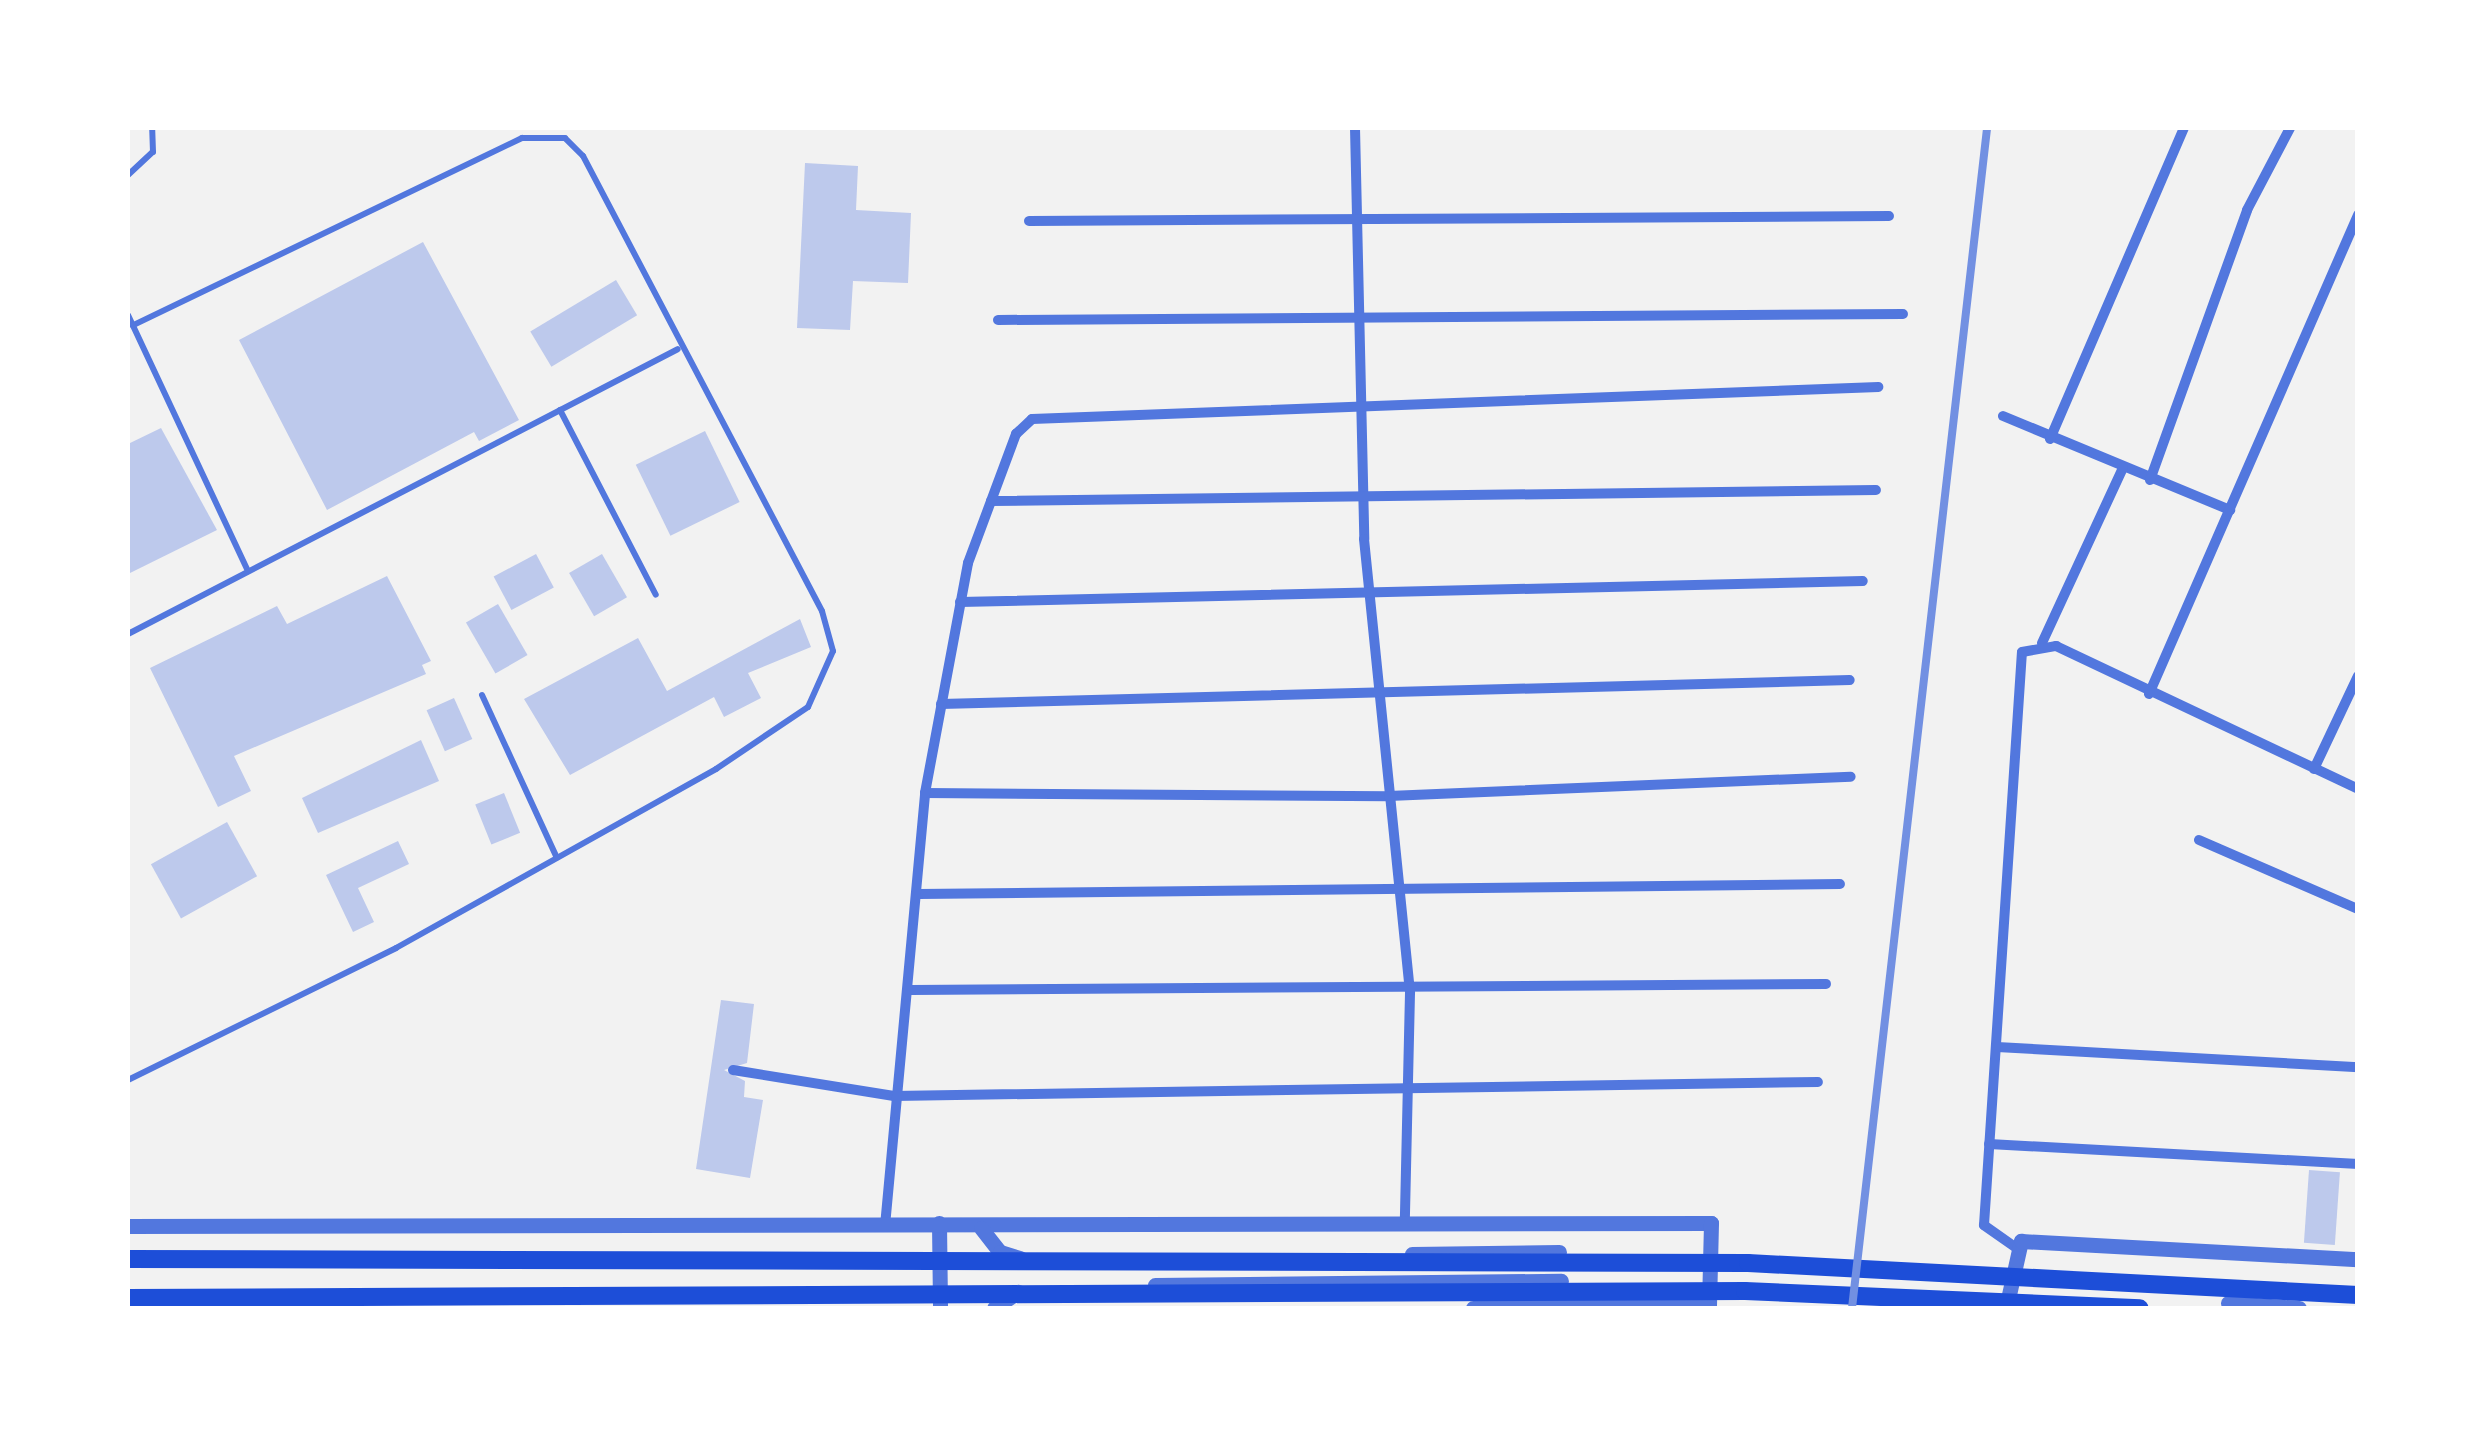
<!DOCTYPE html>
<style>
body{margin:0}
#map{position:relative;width:2485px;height:1436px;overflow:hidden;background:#f2f2f2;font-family:"Noto Sans",sans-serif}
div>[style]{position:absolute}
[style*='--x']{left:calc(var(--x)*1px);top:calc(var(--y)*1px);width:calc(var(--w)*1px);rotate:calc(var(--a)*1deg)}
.building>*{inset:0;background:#bdc9ec;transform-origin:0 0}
.service>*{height:6px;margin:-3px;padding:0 3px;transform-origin:3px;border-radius:3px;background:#5277de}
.minor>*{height:10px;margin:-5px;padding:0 5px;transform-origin:5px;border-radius:5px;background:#5277de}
.tertiary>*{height:15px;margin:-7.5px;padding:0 7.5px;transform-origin:7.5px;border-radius:7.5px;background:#5277de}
.secondary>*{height:18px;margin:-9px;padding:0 9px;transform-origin:9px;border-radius:9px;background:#1d4ed8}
.rail>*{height:8px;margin:-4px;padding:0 4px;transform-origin:4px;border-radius:4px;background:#7290e2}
span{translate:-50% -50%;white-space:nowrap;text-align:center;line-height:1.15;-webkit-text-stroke:10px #fff;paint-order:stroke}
.frame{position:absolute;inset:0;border:130px solid #fff;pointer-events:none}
</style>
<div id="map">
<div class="building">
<i style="clip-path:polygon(805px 163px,858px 166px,856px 210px,911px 213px,908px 283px,853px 281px,850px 330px,797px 328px)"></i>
<i style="clip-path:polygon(423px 242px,519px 420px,479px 441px,474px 432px,327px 510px,239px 340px)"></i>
<i style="left:616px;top:280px;width:41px;height:100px;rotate:59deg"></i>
<i style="clip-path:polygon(161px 428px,217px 530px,128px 574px,128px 444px)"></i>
<i style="left:705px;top:431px;width:79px;height:77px;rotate:64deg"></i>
<i style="left:536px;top:554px;width:38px;height:48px;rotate:62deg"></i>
<i style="left:602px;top:554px;width:50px;height:38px;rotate:60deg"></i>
<i style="clip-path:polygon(387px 576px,431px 661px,422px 665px,426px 674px,234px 756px,251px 791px,218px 807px,150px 668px,277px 606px,287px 624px)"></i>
<i style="left:498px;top:604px;width:59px;height:37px;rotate:60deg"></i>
<i style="clip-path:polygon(800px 619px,811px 647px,748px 673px,761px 698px,724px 717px,714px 697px,570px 775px,524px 699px,638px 638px,667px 691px)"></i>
<i style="left:454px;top:698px;width:45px;height:30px;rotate:66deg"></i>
<i style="clip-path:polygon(421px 740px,439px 781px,318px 833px,302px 798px)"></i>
<i style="left:504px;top:793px;width:43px;height:31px;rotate:68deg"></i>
<i style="left:227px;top:822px;width:62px;height:87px;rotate:61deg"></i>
<i style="clip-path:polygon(398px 841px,409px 864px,358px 888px,374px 922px,353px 932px,326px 875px)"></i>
<i style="clip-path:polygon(721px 1000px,754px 1004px,747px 1063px,724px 1070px,745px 1081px,744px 1097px,763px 1100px,750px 1178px,696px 1169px)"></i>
<i style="left:2309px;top:1170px;width:31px;height:73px;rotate:4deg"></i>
</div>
<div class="service">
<i style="--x:128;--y:175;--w:34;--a:-43"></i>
<i style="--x:153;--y:152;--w:24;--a:-92"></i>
<i style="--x:128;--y:315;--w:283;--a:64.9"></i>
<i style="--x:560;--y:410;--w:208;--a:62.6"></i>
<i style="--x:128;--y:634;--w:619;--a:-27.39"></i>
<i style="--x:482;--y:695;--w:179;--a:65.3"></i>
<i style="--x:128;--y:1080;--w:299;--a:-26.2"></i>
<i style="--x:396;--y:948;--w:367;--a:-29.2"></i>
<i style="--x:716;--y:769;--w:111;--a:-34"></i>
<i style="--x:808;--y:707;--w:61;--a:-65.9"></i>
<i style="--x:833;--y:651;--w:41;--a:-105.4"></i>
<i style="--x:822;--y:611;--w:514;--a:-117.71"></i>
<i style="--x:583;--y:156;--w:25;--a:-135"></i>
<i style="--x:565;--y:138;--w:43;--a:180"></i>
<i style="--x:522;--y:138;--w:432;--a:154.3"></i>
</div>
<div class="minor">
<i style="--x:1355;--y:128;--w:411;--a:88.7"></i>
<i style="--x:1364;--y:539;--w:456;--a:84.2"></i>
<i style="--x:1410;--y:993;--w:225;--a:91.3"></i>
<i style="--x:1029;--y:221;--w:860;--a:-0.33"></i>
<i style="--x:998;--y:320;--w:905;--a:-0.38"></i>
<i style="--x:2003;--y:416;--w:246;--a:22.5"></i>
<i style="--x:2050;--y:439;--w:339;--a:-66.7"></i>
<i style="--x:2150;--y:480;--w:287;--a:-70.2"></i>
<i style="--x:2247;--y:210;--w:93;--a:-62.3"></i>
<i style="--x:991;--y:501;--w:885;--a:-0.71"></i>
<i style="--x:960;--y:602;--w:903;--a:-1.33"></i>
<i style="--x:2042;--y:643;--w:193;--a:-65.2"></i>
<i style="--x:2149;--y:694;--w:523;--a:-66.43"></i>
<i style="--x:941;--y:704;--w:909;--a:-1.51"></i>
<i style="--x:2314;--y:769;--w:103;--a:-64.7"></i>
<i style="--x:925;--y:793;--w:464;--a:0.4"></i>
<i style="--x:1389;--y:796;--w:462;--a:-2.4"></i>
<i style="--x:2199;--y:840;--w:173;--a:23.5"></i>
<i style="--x:919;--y:894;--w:921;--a:-0.62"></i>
<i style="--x:911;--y:990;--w:915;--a:-0.38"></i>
<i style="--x:1997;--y:1047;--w:362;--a:3.2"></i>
<i style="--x:733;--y:1070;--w:163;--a:9.2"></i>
<i style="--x:894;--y:1096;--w:924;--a:-0.87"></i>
<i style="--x:1989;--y:1144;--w:370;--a:3.1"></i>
<i style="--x:885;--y:1226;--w:435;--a:-84.7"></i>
<i style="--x:925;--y:793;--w:234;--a:-79.4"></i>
<i style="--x:968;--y:563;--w:138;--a:-69.6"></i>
<i style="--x:1016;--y:434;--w:22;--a:-43"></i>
<i style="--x:1032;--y:419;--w:847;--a:-2.17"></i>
<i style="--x:2015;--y:1247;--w:38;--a:-145"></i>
<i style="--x:1984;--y:1225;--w:574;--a:-86.21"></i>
<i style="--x:2022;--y:652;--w:35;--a:-10"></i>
<i style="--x:2056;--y:646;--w:334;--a:25.3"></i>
</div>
<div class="tertiary">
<i style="--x:939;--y:1223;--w:85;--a:89.3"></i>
<i style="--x:128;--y:1226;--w:1583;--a:-0.11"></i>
<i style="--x:1711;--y:1223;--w:82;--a:91.4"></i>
<i style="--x:1709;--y:1305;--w:236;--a:179.3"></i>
<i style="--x:981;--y:1228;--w:31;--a:52"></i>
<i style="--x:1000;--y:1252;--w:21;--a:17"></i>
<i style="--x:1412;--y:1254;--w:147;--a:-0.8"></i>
<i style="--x:1155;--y:1285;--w:406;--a:-0.6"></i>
<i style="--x:2228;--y:1303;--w:71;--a:4"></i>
<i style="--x:994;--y:1308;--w:29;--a:-34"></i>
<i style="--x:2006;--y:1308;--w:69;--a:-77.4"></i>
<i style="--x:2021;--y:1241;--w:337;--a:3.1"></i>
</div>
<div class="secondary">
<i style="--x:128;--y:1259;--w:1620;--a:0.14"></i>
<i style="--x:1748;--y:1263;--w:611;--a:3"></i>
<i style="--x:128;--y:1298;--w:1617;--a:-0.25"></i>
<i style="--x:1745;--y:1291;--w:395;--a:2.5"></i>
</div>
<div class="rail">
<i style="--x:1852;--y:1308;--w:1188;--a:-83.47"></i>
</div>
<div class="frame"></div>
</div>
